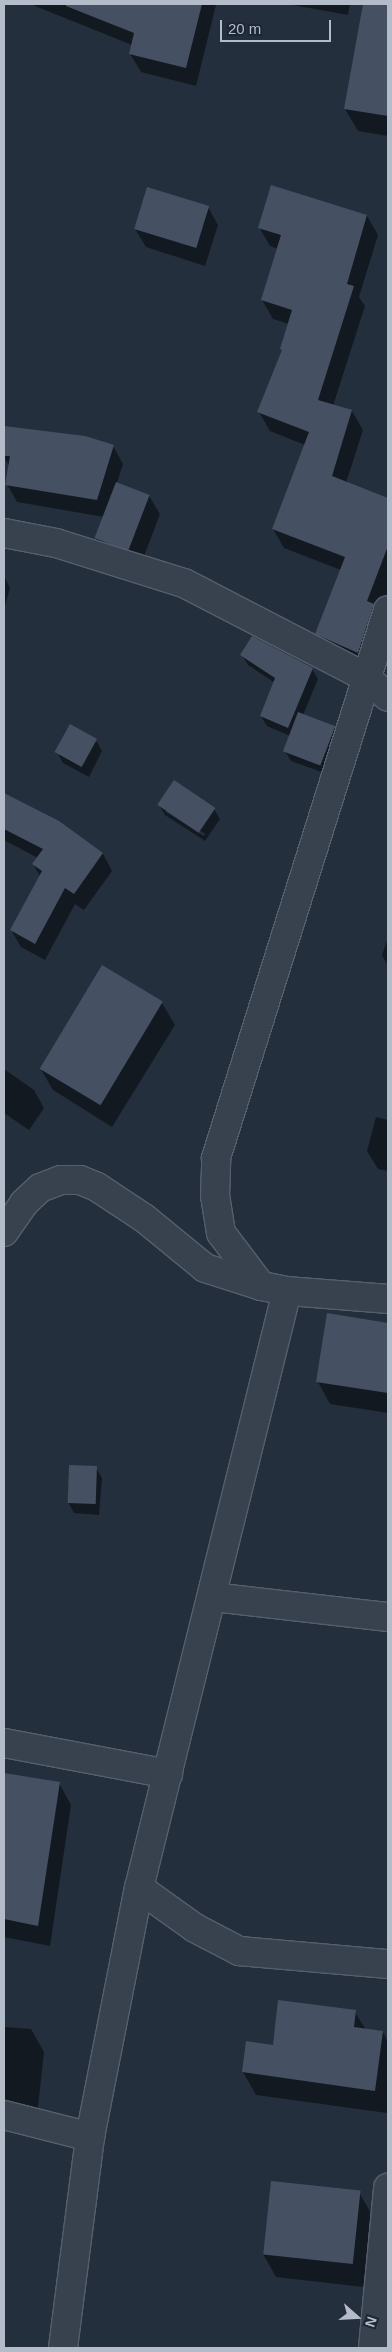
<!DOCTYPE html>
<style>
body{margin:0}
#map{position:relative;width:392px;height:2352px;overflow:hidden;background:#242f3e;font-family:Arial,sans-serif}
div>[style]{position:absolute}
[style*='--x']{left:calc(var(--x)*1px);top:calc(var(--y)*1px);width:calc(var(--w)*1px);rotate:calc(var(--a)*1deg)}
.shadow>*{inset:0;background:#0007}
.building>*{inset:0;background:#455162;transform-origin:0 0}
.roads{filter:drop-shadow(1px 0 #565f6c) drop-shadow(-1px 0 #565f6c) drop-shadow(0 1px #565f6c) drop-shadow(0 -1px #565f6c)}
.minor>*{height:28px;margin:-14px;padding:0 14px;transform-origin:14px;border-radius:14px;background:#38414e}
span{translate:-50% -50%;white-space:nowrap;text-align:center;line-height:1.15;-webkit-text-stroke:4px #1d2633;paint-order:stroke}
.frame{position:absolute;inset:0;border:5px solid #b4bcc9;pointer-events:none}
.north{position:absolute;left:332px;top:2292px;width:50px;height:50px;-webkit-text-stroke:4px #1d2633;paint-order:stroke;rotate:109deg;font-size:14px;font-weight:700;line-height:20px;text-align:center;color:#b4bcc9}
.north::after{content:'';display:block;margin:auto;width:18px;height:22px;background:#b4bcc9;clip-path:polygon(50% 0,100% 100%,50% 72%,0 100%)}
.scale{position:absolute;left:220px;top:20px;width:111px;height:22px;box-sizing:border-box;border:2px solid #b4bcc9;border-top:0;padding-left:6px;font-size:15px;line-height:18px;white-space:nowrap;color:#b4bcc9;-webkit-text-stroke:4px #1d2633;paint-order:stroke}
</style>
<div id="map">
<div class="shadow">
<i style="clip-path:polygon(30px 4px,215px 4px,216px 5px,196px 86px,141px 72px,130px 54px,132px 45px)"></i>
<i style="clip-path:polygon(287px 4px,350px 4px,348px 15px)"></i>
<i style="clip-path:polygon(364px 4px,388px 4px,388px 136px,358px 131px,345px 109px)"></i>
<i style="clip-path:polygon(208px 207px,218px 225px,205px 266px,146px 247px,135px 229px)"></i>
<i style="clip-path:polygon(367px 216px,378px 235px,359px 297px,365px 306px,333px 406px,352px 411px,363px 430px,346px 483px,388px 499px,388px 592px,379px 615px,369px 671px,328px 652px,317px 633px,341px 570px,284px 548px,273px 529px,305px 445px,270px 431px,259px 412px,283px 352px,289px 324px,273px 319px,262px 300px,278px 249px,270px 246px,259px 227px)"></i>
<i style="clip-path:polygon(6px 428px,113px 446px,123px 464px,117px 483px,149px 496px,160px 514px,140px 567px,107px 556px,96px 538px,104px 517px,17px 502px,7px 484px,10px 467px,4px 457px)"></i>
<i style="clip-path:polygon(4px 576px,10px 588px,4px 609px)"></i>
<i style="clip-path:polygon(242px 655px,312px 669px,318px 679px,303px 715px,334px 727px,340px 737px,327px 774px,291px 761px,285px 751px,290px 736px,267px 726px,261px 716px,275px 683px,248px 665px)"></i>
<i style="clip-path:polygon(71px 726px,96px 740px,102px 751px,89px 777px,63px 763px,57px 752px)"></i>
<i style="clip-path:polygon(4px 795px,60px 823px,103px 854px,112px 871px,84px 910px,75px 904px,45px 960px,21px 947px,11px 930px,40px 876px,33px 864px,38px 858px,4px 840px)"></i>
<i style="clip-path:polygon(evenodd,159px 805px,214px 809px,220px 819px,205px 841px,165px 815px,159px 805px,166px 809px,205px 834px,204px 836px,166px 812px,166px 809px)"></i>
<i style="clip-path:polygon(388px 938px,388px 966px,382px 955px)"></i>
<i style="clip-path:polygon(162px 1003px,175px 1025px,112px 1127px,53px 1090px,40px 1068px)"></i>
<i style="clip-path:polygon(4px 1069px,34px 1090px,44px 1108px,29px 1130px,4px 1113px)"></i>
<i style="clip-path:polygon(376px 1117px,388px 1120px,388px 1171px,378px 1169px,367px 1151px)"></i>
<i style="clip-path:polygon(328px 1315px,388px 1324px,388px 1413px,330px 1404px,318px 1382px)"></i>
<i style="clip-path:polygon(96px 1468px,102px 1478px,99px 1515px,74px 1513px,68px 1502px)"></i>
<i style="clip-path:polygon(4px 1775px,59px 1783px,71px 1805px,50px 1946px,4px 1937px)"></i>
<i style="clip-path:polygon(355px 2012px,366px 2030px,383px 2032px,388px 2042px,387px 2113px,256px 2095px,243px 2072px,247px 2043px,274px 2046px)"></i>
<i style="clip-path:polygon(4px 2027px,31px 2029px,44px 2052px,37px 2116px,4px 2112px)"></i>
<i style="clip-path:polygon(359px 2192px,372px 2215px,363px 2287px,276px 2277px,263px 2254px)"></i>
</div>
<div class="building">
<i style="clip-path:polygon(66px 4px,202px 4px,186px 68px,129px 54px,134px 33px,66px 6px)"></i>
<i style="clip-path:polygon(363px 4px,388px 4px,388px 116px,344px 109px)"></i>
<i style="clip-path:polygon(271px 185px,367px 215px,347px 284px,354px 286px,318px 400px,352px 410px,332px 476px,388px 498px,388px 546px,367px 601px,374px 604px,358px 653px,315px 634px,345px 557px,272px 529px,309px 432px,257px 412px,282px 350px,280px 349px,292px 310px,261px 300px,281px 235px,258px 228px)"></i>
<i style="left:147px;top:187px;width:65px;height:44px;rotate:17deg"></i>
<i style="clip-path:polygon(4px 426px,85px 436px,114px 445px,97px 500px,5px 485px,10px 456px,4px 456px)"></i>
<i style="left:116px;top:482px;width:36px;height:60px;rotate:21deg"></i>
<i style="clip-path:polygon(252px 636px,313px 668px,288px 728px,260px 716px,275px 678px,240px 655px)"></i>
<i style="left:298px;top:712px;width:40px;height:42px;rotate:21deg"></i>
<i style="left:70px;top:724px;width:31px;height:32px;rotate:29deg"></i>
<i style="left:174px;top:780px;width:50px;height:30px;rotate:34deg"></i>
<i style="clip-path:polygon(4px 793px,59px 821px,103px 853px,74px 894px,65px 888px,35px 944px,10px 930px,42px 871px,32px 864px,43px 849px,4px 829px)"></i>
<i style="left:102px;top:965px;width:71px;height:121px;rotate:31deg"></i>
<i style="clip-path:polygon(327px 1313px,388px 1323px,388px 1393px,316px 1382px)"></i>
<i style="left:69px;top:1465px;width:28px;height:38px;rotate:2deg"></i>
<i style="clip-path:polygon(4px 1773px,60px 1782px,38px 1926px,4px 1919px)"></i>
<i style="clip-path:polygon(278px 2000px,356px 2010px,354px 2027px,383px 2031px,375px 2091px,242px 2072px,246px 2041px,273px 2045px)"></i>
<i style="left:271px;top:2181px;width:90px;height:74px;rotate:6deg"></i>
</div>
<div class="roads">
<div class="minor">
<i style="--x:4;--y:533;--w:53;--a:10.9"></i>
<i style="--x:56;--y:543;--w:134;--a:17.4"></i>
<i style="--x:184;--y:583;--w:204;--a:27.4"></i>
<i style="--x:365;--y:677;--w:30;--a:41"></i>
<i style="--x:4;--y:1232;--w:35;--a:-55"></i>
<i style="--x:24;--y:1203;--w:22;--a:-43"></i>
<i style="--x:40;--y:1188;--w:22;--a:-21"></i>
<i style="--x:61;--y:1180;--w:19;--a:0"></i>
<i style="--x:80;--y:1180;--w:18;--a:22"></i>
<i style="--x:97;--y:1187;--w:56;--a:33.4"></i>
<i style="--x:144;--y:1218;--w:79;--a:39.3"></i>
<i style="--x:205;--y:1268;--w:59;--a:17.8"></i>
<i style="--x:287;--y:1291;--w:101;--a:4.5"></i>
<i style="--x:212;--y:1597;--w:177;--a:6.5"></i>
<i style="--x:4;--y:1743;--w:167;--a:10.7"></i>
<i style="--x:139;--y:1888;--w:69;--a:35.5"></i>
<i style="--x:195;--y:1928;--w:50;--a:27.6"></i>
<i style="--x:239;--y:1951;--w:150;--a:5"></i>
<i style="--x:4;--y:2115;--w:89;--a:14.3"></i>
<i style="--x:63;--y:2348;--w:213;--a:-82.7"></i>
<i style="--x:90;--y:2137;--w:254;--a:-78.9"></i>
<i style="--x:139;--y:1888;--w:615;--a:-76.08"></i>
<i style="--x:287;--y:1291;--w:26;--a:-169"></i>
<i style="--x:261;--y:1286;--w:66;--a:-127"></i>
<i style="--x:221;--y:1233;--w:37;--a:-99"></i>
<i style="--x:215;--y:1196;--w:38;--a:-88"></i>
<i style="--x:216;--y:1158;--w:574;--a:-72.57"></i>
<i style="--x:373;--y:2348;--w:161;--a:-84.6"></i>
</div>
</div>
<div class="frame"></div>
<div class="north">N</div>
<div class="scale">20 m</div>
</div>
